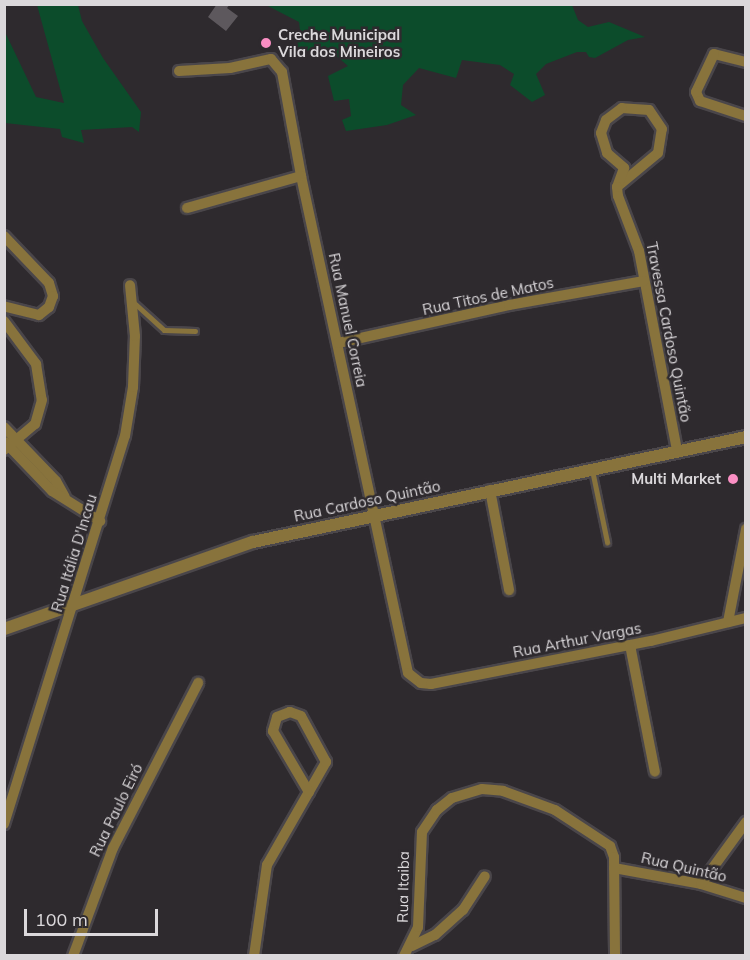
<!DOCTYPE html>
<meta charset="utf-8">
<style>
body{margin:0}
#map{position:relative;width:750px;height:960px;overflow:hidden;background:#2e2a2e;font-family:Mulish,sans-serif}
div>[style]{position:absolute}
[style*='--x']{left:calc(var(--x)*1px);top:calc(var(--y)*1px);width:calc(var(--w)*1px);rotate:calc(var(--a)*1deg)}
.green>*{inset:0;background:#0c4c2b}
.building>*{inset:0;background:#5d585d}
.roads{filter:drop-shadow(2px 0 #4a464a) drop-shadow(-2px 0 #4a464a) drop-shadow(0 2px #4a464a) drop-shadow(0 -2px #4a464a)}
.service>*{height:5px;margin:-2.5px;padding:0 2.5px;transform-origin:2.5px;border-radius:2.5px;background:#88733c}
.minor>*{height:10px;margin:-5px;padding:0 5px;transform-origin:5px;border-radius:5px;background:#88733c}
.tertiary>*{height:12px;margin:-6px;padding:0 6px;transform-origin:6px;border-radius:6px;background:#88733c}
.dots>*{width:16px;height:16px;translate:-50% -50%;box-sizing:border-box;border:3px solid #2e2a2e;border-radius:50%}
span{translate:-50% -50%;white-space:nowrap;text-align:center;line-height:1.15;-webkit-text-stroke:5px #2e2a2e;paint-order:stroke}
.poi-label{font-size:15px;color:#dbd8db;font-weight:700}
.left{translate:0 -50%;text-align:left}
.right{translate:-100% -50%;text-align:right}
.street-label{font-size:15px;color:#dbd8db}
.frame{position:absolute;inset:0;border:6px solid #dbd8db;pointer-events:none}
.scale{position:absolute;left:24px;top:909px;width:134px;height:27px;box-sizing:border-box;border:3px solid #dbd8db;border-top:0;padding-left:8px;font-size:18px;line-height:21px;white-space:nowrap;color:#dbd8db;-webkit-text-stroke:4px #2e2a2e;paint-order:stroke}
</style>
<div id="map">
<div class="green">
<i style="clip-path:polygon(37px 5px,78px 5px,82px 21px,103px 58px,141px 112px,139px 132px,132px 127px,81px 130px,84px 143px,62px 137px,60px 129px,5px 123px,5px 32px,36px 97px,64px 103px)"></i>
<i style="clip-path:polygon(266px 5px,572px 5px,578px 20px,588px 27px,609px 22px,645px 37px,628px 40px,595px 58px,589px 57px,586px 52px,577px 52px,546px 64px,536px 74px,545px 95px,532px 102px,510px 85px,514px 74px,500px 65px,462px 60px,456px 78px,419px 68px,403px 85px,401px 105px,416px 115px,387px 125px,346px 131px,342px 120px,351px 116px,349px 99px,334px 101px,328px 76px,348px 66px,325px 46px,307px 51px,300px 49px,296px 45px,301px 38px,299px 22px)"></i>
</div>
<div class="building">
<i style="clip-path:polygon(217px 4px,230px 4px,227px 8px,238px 16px,226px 31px,208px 17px)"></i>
</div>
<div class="roads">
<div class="service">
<i style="--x:132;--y:301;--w:43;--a:42.2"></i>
<i style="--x:164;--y:330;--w:31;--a:2"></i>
<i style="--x:592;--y:470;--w:74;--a:78.2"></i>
</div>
<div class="minor">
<i style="--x:746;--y:62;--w:33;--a:-166"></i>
<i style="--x:714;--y:54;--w:42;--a:115.3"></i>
<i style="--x:696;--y:92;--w:10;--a:66"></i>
<i style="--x:700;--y:101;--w:48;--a:18.1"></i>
<i style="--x:179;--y:71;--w:51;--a:-3.4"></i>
<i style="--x:230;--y:68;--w:42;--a:-12.4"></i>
<i style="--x:271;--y:59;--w:17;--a:50"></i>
<i style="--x:282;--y:72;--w:106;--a:79.6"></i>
<i style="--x:301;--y:176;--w:508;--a:77.85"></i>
<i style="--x:408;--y:673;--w:16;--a:38"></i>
<i style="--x:421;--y:683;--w:10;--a:6"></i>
<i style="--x:431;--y:684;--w:224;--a:-11.1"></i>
<i style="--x:651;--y:641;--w:98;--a:-13.6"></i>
<i style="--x:617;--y:187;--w:53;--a:-39.7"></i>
<i style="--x:658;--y:153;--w:24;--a:-81"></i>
<i style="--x:662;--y:129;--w:23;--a:-124"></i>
<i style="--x:649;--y:110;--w:27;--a:-176"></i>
<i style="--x:622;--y:108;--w:20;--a:143"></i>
<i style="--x:606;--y:120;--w:14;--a:111"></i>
<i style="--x:601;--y:133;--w:21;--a:73"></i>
<i style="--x:607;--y:153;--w:23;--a:41"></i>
<i style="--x:624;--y:168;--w:20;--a:110"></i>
<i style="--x:617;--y:187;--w:9;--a:84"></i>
<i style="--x:618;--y:196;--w:59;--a:69.1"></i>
<i style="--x:639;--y:251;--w:203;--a:79.2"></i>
<i style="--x:187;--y:208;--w:118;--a:-15.7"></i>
<i style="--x:4;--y:236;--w:65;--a:46.2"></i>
<i style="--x:49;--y:283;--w:14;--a:73"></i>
<i style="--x:53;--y:296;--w:12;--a:110"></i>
<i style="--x:49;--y:307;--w:13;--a:141"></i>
<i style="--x:39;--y:315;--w:36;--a:-166"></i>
<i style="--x:4;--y:321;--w:54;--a:53.3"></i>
<i style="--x:36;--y:364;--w:36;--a:81"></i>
<i style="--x:42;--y:400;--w:25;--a:106"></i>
<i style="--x:35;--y:424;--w:40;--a:140"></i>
<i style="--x:338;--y:343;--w:175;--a:-12.5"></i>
<i style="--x:509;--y:305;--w:137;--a:-10.1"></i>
<i style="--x:4;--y:427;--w:75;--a:46.1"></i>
<i style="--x:56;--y:481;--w:18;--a:61"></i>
<i style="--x:5;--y:442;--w:68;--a:46.2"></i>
<i style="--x:52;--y:491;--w:57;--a:32"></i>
<i style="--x:490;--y:490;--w:102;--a:79.2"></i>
<i style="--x:728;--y:622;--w:95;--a:-79"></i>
<i style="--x:630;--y:645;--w:129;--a:78.9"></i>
<i style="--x:4;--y:824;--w:406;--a:-72.7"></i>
<i style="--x:125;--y:436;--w:50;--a:-80.7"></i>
<i style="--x:133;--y:387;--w:51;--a:-87.8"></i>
<i style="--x:135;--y:336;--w:51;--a:-95.6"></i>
<i style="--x:614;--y:868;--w:88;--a:10.4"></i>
<i style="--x:701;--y:884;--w:47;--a:17.3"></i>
<i style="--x:701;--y:884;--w:77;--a:-54"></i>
<i style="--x:412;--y:946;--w:25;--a:-26"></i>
<i style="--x:435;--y:935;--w:38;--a:-42"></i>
<i style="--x:463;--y:910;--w:40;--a:-57.1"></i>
<i style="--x:73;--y:956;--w:115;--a:-69.7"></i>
<i style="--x:113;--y:848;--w:186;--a:-62.7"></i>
<i style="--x:254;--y:956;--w:92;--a:-81.9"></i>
<i style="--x:267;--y:865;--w:119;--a:-60.2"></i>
<i style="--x:326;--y:762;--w:52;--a:-118.5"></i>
<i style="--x:301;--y:716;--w:12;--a:-160"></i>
<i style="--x:290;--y:712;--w:14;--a:159"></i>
<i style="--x:277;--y:717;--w:15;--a:106"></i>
<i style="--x:273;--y:731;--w:71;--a:59.5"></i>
<i style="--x:404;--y:956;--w:32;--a:-64"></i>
<i style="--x:418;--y:927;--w:95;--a:-87.6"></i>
<i style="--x:422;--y:832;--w:27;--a:-56"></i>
<i style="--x:437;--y:810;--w:19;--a:-39"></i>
<i style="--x:452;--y:798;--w:31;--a:-17"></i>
<i style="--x:482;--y:789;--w:21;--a:5"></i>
<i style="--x:503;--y:791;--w:55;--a:20.1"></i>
<i style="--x:555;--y:810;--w:66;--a:33.2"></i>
<i style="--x:610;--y:846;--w:12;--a:70"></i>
<i style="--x:614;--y:857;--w:99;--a:89.4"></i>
</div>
<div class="tertiary">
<i style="--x:4;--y:629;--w:264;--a:-19.3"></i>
<i style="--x:253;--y:542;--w:504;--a:-12.02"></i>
</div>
</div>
<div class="dots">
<i style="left:266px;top:43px;background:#fb8fc4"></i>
<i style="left:733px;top:479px;background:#fb8fc4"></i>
</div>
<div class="poi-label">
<span class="left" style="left:278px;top:43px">Creche Municipal<br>Vila dos Mineiros</span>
<span class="right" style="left:721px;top:479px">Multi Market</span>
</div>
<div class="street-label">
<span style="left:488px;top:296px;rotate:-12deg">Rua Titos de Matos</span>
<span style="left:348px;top:320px;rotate:78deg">Rua Manuel Correia</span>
<span style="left:669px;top:332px;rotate:79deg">Travessa Cardoso Quintão</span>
<span style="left:367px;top:501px;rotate:-12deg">Rua Cardoso Quintão</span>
<span style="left:74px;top:553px;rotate:-73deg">Rua Itália D'Incau</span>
<span style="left:577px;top:640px;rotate:-11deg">Rua Arthur Vargas</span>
<span style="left:116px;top:810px;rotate:-64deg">Rua Paulo Eiró</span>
<span style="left:684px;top:867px;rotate:13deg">Rua Quintão</span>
<span style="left:403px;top:887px;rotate:-89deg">Rua Itaiba</span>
</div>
<div class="frame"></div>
<div class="scale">100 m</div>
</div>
